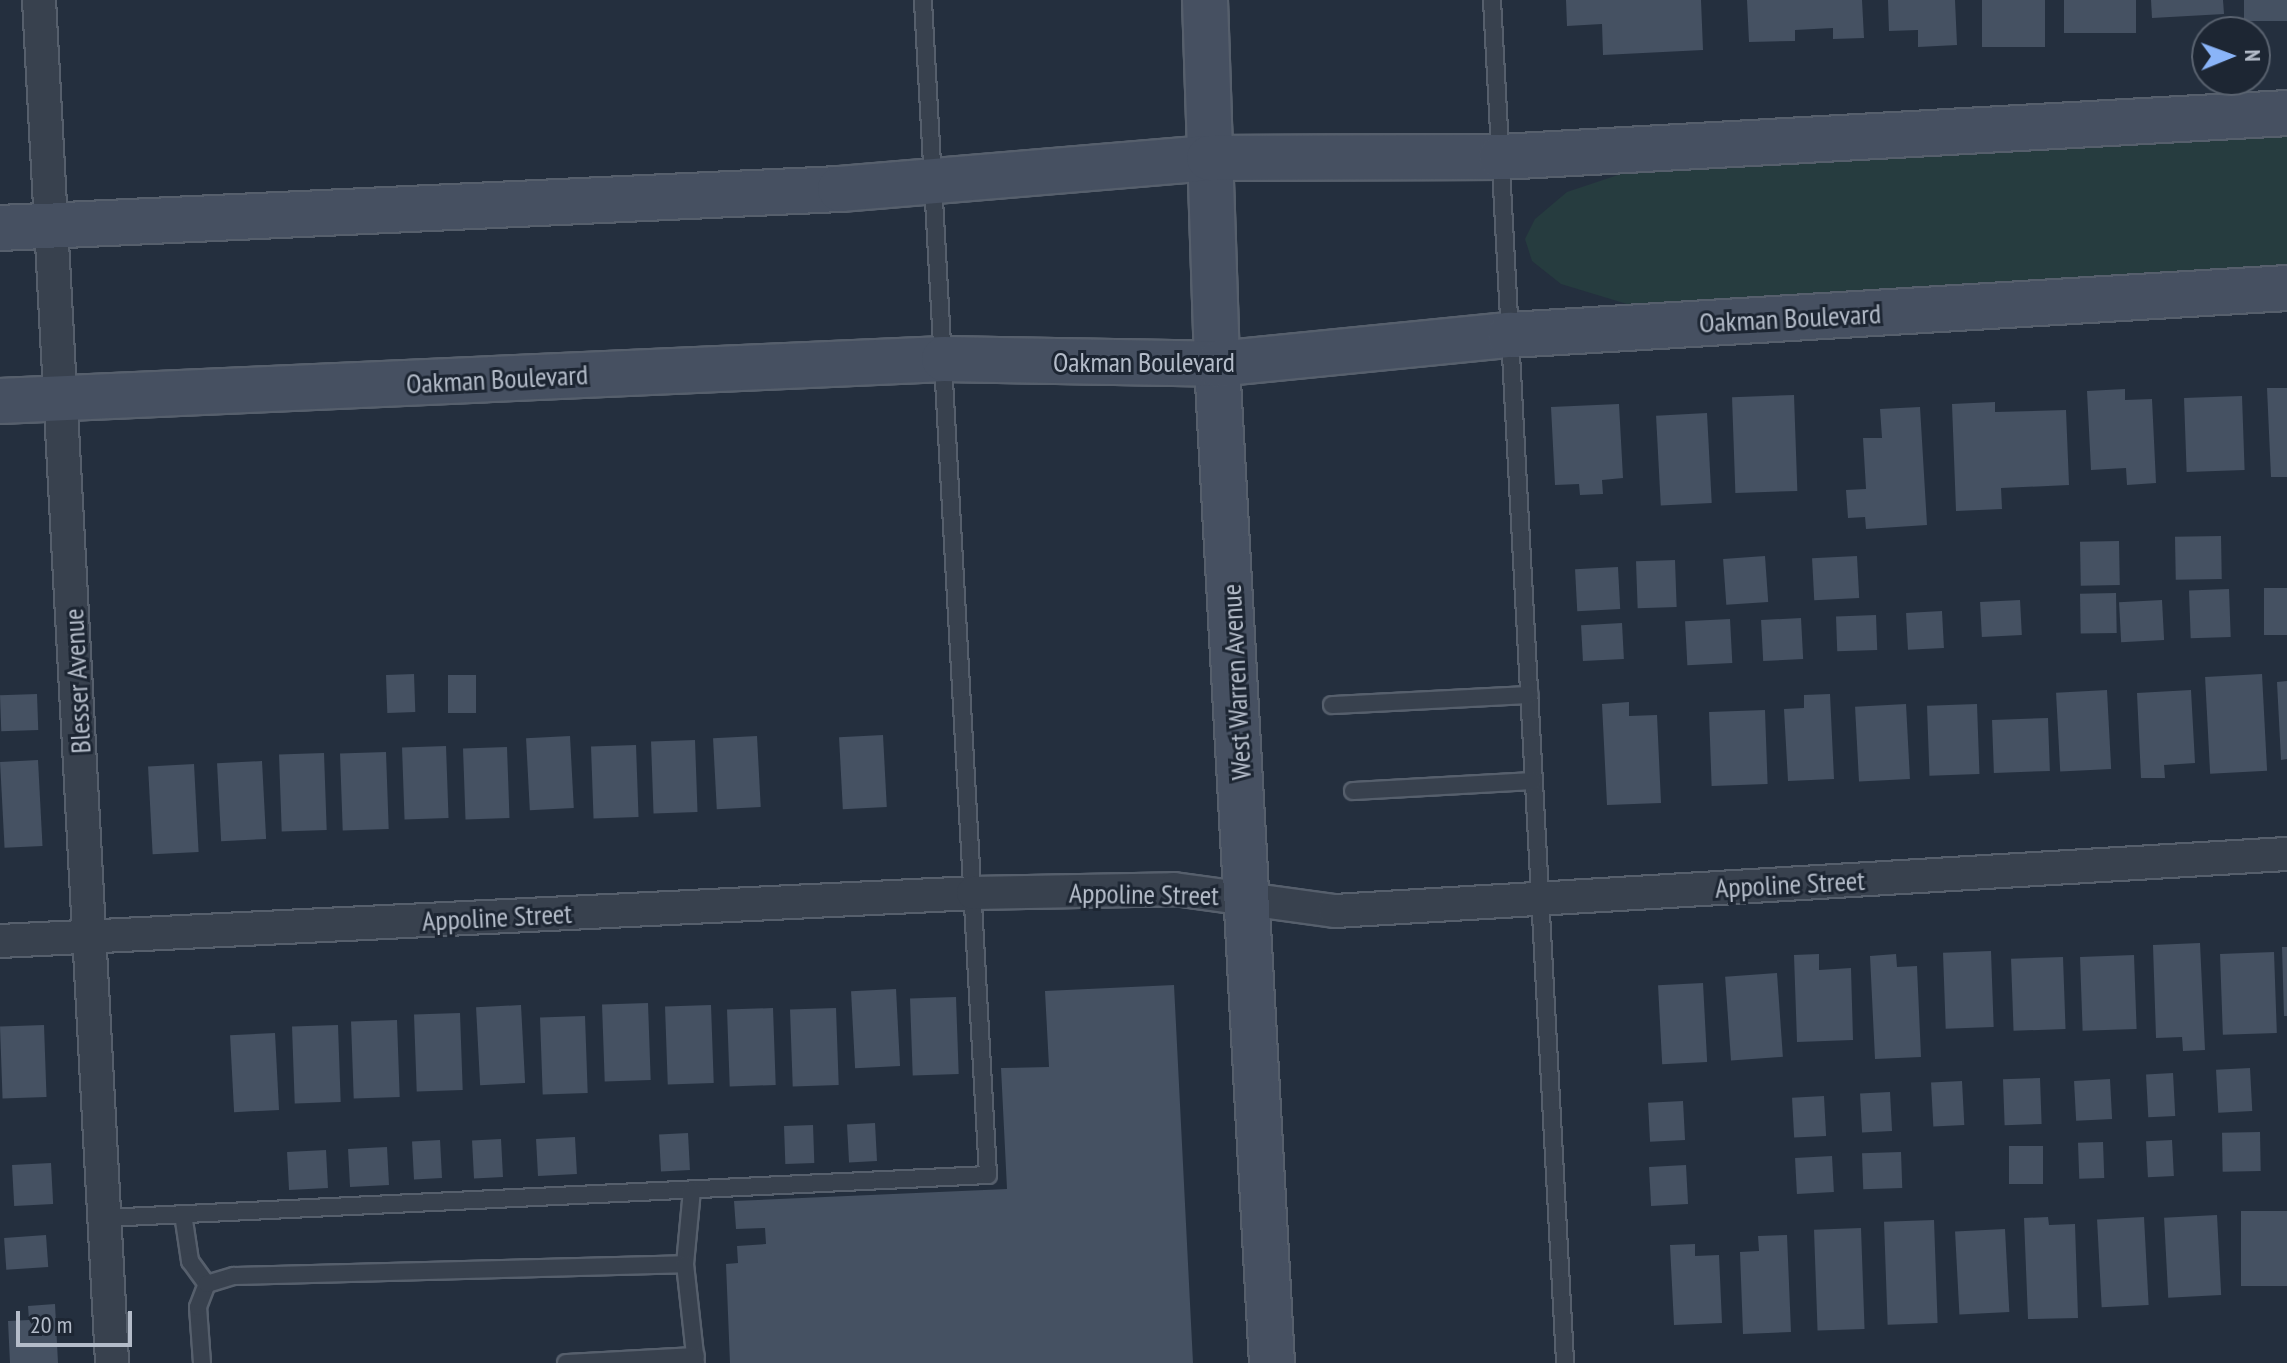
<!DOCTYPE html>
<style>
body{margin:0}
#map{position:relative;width:2287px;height:1363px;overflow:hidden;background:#242f3e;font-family:"PT Sans Narrow",sans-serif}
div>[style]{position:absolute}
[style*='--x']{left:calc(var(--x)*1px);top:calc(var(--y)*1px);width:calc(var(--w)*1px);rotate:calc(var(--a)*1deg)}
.green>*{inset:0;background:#263c3f}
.building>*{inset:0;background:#455162;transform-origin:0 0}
.roads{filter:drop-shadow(2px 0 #565f6c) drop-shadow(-2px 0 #565f6c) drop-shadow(0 2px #565f6c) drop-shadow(0 -2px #565f6c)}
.lane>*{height:16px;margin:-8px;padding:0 8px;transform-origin:8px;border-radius:8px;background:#38414e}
.street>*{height:32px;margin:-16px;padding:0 16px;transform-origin:16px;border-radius:16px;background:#38414e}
.secondary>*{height:44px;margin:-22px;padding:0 22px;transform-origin:22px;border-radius:22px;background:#465061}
span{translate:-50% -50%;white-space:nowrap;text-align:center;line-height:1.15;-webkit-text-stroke:6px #1d2633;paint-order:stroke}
.street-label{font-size:28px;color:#b4bcc9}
.north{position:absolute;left:2191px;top:16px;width:80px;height:80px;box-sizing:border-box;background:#1d2633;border:2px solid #59626f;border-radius:50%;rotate:89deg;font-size:22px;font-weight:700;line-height:32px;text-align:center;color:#b4bcc9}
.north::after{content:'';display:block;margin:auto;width:28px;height:36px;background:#8ab4f8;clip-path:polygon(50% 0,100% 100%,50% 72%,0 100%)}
.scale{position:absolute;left:16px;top:1311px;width:116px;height:36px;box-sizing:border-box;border:4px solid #b4bcc9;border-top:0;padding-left:10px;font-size:24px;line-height:28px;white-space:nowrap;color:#b4bcc9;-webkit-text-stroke:6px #1d2633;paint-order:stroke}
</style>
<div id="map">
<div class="green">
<i style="clip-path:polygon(2287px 136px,2287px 270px,1627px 304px,1561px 284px,1532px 261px,1525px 239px,1535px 219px,1567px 192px,1636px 169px)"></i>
</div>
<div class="building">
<i style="clip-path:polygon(1566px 0,1701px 0,1703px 50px,1603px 55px,1602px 24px,1567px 26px)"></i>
<i style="clip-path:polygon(1747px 0,1862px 0,1864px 38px,1833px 39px,1833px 28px,1795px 30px,1795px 41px,1749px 42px)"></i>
<i style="clip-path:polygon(1888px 0,1955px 0,1957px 45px,1918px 47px,1918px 30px,1889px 31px)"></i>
<i style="left:1982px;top:0;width:63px;height:47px"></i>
<i style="left:2064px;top:0;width:72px;height:33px"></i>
<i style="clip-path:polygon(2151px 0,2223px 0,2224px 14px,2152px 18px)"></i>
<i style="left:2244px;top:0;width:43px;height:21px"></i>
<i style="clip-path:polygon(2267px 388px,2287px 388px,2287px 477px,2271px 477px)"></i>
<i style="clip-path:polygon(2125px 389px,2125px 400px,2152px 399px,2156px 483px,2127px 485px,2126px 468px,2091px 470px,2087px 391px)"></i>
<i style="left:1794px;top:395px;width:96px;height:62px;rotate:88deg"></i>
<i style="left:2242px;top:396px;width:74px;height:58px;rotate:88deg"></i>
<i style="clip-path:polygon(1995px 402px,1995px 412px,2066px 410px,2069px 485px,2001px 488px,2002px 509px,1956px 511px,1952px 404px)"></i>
<i style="clip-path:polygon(1619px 404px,1623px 478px,1602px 480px,1603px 494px,1580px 495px,1579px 484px,1555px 485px,1551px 407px)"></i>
<i style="clip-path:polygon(1920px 407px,1927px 525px,1866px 529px,1865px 517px,1848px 518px,1846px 490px,1866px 489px,1863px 438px,1882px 438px,1880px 409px)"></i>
<i style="left:1707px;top:413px;width:90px;height:51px;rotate:87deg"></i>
<i style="left:2221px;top:536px;width:43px;height:46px;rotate:89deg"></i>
<i style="left:2119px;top:541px;width:44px;height:39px;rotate:89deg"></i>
<i style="left:1765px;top:556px;width:46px;height:42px;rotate:86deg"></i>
<i style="left:1857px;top:556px;width:42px;height:45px;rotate:87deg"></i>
<i style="left:1675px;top:560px;width:47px;height:39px;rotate:88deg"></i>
<i style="left:1618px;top:567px;width:42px;height:43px;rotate:87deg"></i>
<i style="left:2287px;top:588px;width:47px;height:23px;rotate:90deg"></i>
<i style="left:2229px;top:589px;width:48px;height:40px;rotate:88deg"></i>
<i style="left:2116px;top:593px;width:40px;height:36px;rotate:89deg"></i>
<i style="left:2020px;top:600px;width:35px;height:40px;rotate:87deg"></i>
<i style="left:2162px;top:600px;width:40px;height:43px;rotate:87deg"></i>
<i style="left:1942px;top:611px;width:37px;height:36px;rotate:87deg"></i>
<i style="left:1876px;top:615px;width:35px;height:40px;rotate:88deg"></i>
<i style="left:1801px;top:618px;width:41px;height:40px;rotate:87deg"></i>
<i style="left:1730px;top:619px;width:44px;height:45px;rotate:87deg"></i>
<i style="left:1622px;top:623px;width:36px;height:41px;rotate:87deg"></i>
<i style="left:414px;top:674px;width:38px;height:28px;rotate:88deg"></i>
<i style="left:2262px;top:674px;width:97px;height:57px;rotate:87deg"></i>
<i style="left:448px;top:675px;width:28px;height:38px"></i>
<i style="clip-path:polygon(2287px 681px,2287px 759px,2281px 760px,2277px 682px)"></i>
<i style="left:2107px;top:690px;width:79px;height:51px;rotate:87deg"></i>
<i style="clip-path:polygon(2191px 690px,2195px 763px,2164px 765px,2165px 778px,2141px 778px,2137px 693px)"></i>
<i style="left:37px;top:694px;width:36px;height:37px;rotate:88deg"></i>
<i style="clip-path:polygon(1830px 694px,1834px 779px,1788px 781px,1784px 709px,1804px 708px,1804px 695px)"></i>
<i style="clip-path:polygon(1629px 702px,1629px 716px,1657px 715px,1661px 803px,1607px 805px,1602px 704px)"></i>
<i style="left:1906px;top:704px;width:75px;height:51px;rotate:87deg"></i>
<i style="left:1977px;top:704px;width:70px;height:50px;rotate:88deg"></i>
<i style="left:1765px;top:710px;width:74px;height:56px;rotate:88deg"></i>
<i style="left:2048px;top:718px;width:53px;height:56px;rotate:88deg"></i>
<i style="left:883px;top:735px;width:72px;height:44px;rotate:87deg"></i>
<i style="left:570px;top:736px;width:72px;height:44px;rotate:87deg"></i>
<i style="left:757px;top:736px;width:71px;height:44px;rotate:87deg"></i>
<i style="left:695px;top:740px;width:72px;height:44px;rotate:88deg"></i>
<i style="left:636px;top:745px;width:72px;height:45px;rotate:88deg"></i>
<i style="left:446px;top:746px;width:72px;height:44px;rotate:88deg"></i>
<i style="left:507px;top:747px;width:71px;height:44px;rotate:88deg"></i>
<i style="left:386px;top:752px;width:77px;height:46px;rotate:88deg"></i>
<i style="left:324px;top:753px;width:77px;height:45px;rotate:88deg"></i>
<i style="left:38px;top:760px;width:86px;height:38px;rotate:87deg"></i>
<i style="left:262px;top:761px;width:78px;height:45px;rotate:87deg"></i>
<i style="left:194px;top:764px;width:88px;height:46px;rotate:87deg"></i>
<i style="clip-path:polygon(2200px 943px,2205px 1050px,2183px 1051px,2182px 1037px,2156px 1038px,2153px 945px)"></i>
<i style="clip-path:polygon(2282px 947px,2287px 947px,2287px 1016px,2284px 1016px)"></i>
<i style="left:1991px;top:951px;width:76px;height:48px;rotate:88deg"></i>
<i style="left:2274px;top:952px;width:81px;height:54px;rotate:88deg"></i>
<i style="clip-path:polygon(1819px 954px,1819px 970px,1851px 968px,1853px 1040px,1797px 1042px,1794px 955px)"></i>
<i style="clip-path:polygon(1896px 954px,1897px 967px,1917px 966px,1921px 1057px,1875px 1059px,1870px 956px)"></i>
<i style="left:2134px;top:955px;width:74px;height:54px;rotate:88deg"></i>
<i style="left:2063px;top:957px;width:72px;height:52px;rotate:88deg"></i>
<i style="left:1777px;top:973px;width:84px;height:52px;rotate:86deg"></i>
<i style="left:1703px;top:983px;width:79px;height:45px;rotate:87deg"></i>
<i style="clip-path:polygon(1174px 985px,1193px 1363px,730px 1363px,726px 1264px,738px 1263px,737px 1246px,766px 1244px,765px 1228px,736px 1229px,734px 1201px,1007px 1189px,1001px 1068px,1049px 1067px,1045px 991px)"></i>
<i style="left:896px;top:989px;width:77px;height:45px;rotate:87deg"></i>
<i style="left:956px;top:997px;width:77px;height:46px;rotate:88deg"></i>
<i style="left:648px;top:1003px;width:77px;height:46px;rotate:88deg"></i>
<i style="left:521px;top:1005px;width:78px;height:45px;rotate:87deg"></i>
<i style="left:711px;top:1005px;width:78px;height:46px;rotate:88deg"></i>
<i style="left:773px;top:1008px;width:77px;height:46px;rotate:88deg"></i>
<i style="left:836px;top:1008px;width:77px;height:46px;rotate:88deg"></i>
<i style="left:460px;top:1013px;width:77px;height:46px;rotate:88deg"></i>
<i style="left:585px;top:1016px;width:77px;height:45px;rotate:88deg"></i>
<i style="left:397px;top:1020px;width:77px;height:46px;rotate:88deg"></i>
<i style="left:44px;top:1025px;width:72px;height:44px;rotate:88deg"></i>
<i style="left:338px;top:1025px;width:77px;height:46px;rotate:88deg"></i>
<i style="left:275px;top:1033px;width:77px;height:45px;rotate:87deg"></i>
<i style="left:2250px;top:1068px;width:43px;height:34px;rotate:87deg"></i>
<i style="left:2173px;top:1073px;width:43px;height:27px;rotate:87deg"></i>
<i style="left:2040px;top:1078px;width:46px;height:37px;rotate:88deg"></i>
<i style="left:2110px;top:1079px;width:40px;height:36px;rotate:87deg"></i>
<i style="left:1962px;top:1081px;width:44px;height:31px;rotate:87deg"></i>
<i style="left:1890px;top:1092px;width:39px;height:30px;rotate:87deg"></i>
<i style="left:1824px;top:1096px;width:40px;height:32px;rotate:87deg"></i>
<i style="left:1683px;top:1101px;width:39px;height:35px;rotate:87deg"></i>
<i style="left:875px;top:1123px;width:38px;height:28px;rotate:87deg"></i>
<i style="left:813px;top:1125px;width:38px;height:29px;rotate:88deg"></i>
<i style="left:2260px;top:1132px;width:39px;height:38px;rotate:89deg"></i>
<i style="left:688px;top:1133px;width:37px;height:29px;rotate:87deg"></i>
<i style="left:575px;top:1137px;width:37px;height:39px;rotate:87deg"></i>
<i style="left:501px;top:1139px;width:38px;height:29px;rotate:87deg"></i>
<i style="left:440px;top:1140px;width:38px;height:28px;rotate:87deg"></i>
<i style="left:2172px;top:1140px;width:36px;height:26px;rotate:87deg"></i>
<i style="left:2103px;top:1142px;width:36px;height:25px;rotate:88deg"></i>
<i style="left:2009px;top:1146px;width:34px;height:38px"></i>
<i style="left:387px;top:1147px;width:38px;height:39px;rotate:87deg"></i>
<i style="left:326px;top:1150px;width:38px;height:39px;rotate:87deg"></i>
<i style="left:1901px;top:1152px;width:36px;height:39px;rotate:88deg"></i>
<i style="left:1832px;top:1156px;width:36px;height:37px;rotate:87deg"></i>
<i style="left:51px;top:1163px;width:41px;height:39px;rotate:87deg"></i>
<i style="left:1686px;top:1165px;width:39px;height:37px;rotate:87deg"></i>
<i style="left:2287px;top:1211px;width:75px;height:46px;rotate:90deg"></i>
<i style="left:2217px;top:1215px;width:80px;height:53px;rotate:87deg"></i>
<i style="clip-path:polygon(2048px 1217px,2049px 1225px,2075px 1224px,2078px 1318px,2028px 1319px,2024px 1218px)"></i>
<i style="left:2144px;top:1217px;width:88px;height:47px;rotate:87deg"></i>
<i style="left:1934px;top:1220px;width:103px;height:50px;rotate:88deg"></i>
<i style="left:1861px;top:1228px;width:101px;height:47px;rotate:88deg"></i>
<i style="left:2005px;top:1229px;width:83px;height:50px;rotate:87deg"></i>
<i style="left:46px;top:1235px;width:32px;height:42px;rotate:86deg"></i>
<i style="clip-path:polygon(1787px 1235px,1791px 1332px,1743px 1334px,1740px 1252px,1759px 1251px,1758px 1236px)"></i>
<i style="clip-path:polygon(1695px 1244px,1695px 1256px,1719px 1255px,1722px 1323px,1674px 1325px,1670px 1245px)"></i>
<i style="clip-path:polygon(55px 1304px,58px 1363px,10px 1363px,8px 1321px,29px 1320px,28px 1306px)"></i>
</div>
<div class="roads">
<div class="lane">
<i style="--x:1492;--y:0;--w:1365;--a:86.93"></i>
<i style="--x:1332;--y:705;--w:198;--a:-2.9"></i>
<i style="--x:1353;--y:791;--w:181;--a:-3.2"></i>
<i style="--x:183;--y:1214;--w:48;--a:81.5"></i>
<i style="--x:190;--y:1261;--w:29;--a:54"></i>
<i style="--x:105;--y:1218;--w:884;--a:-2.79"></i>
<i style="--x:988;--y:1175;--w:1177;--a:-93.17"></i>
<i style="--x:685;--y:1264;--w:74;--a:-84.6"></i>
<i style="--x:202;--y:1363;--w:56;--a:-94.1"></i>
<i style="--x:198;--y:1307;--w:25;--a:-69"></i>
<i style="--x:207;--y:1284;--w:28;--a:-17"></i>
<i style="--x:234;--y:1276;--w:451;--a:-1.5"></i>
<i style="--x:685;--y:1264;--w:100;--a:83.7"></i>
<i style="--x:566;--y:1363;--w:130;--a:-3.1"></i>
</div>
<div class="street">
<i style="--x:39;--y:0;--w:1365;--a:86.93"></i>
<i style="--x:0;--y:941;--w:974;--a:-2.82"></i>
<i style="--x:973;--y:893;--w:201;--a:-1.1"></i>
<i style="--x:1174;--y:889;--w:162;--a:7.8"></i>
<i style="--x:1335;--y:911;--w:954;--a:-3.43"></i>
</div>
<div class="secondary">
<i style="--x:1205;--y:0;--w:364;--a:88.1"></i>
<i style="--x:1217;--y:364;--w:1001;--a:86.85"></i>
<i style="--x:0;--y:228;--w:841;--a:-2.66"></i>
<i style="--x:840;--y:189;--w:370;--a:-4.8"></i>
<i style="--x:1209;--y:158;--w:292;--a:-0.2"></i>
<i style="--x:1501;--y:157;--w:787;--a:-3.2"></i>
<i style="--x:0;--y:401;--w:945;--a:-2.55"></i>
<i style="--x:944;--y:359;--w:273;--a:1"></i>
<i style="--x:1217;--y:364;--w:294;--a:-5.7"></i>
<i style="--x:1510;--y:335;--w:778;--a:-3.46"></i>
</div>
</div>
<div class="street-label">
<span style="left:1790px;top:318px;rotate:-3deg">Oakman Boulevard</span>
<span style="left:1144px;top:362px">Oakman Boulevard</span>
<span style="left:497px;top:379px;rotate:-3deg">Oakman Boulevard</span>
<span style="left:77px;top:681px;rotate:-93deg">Blesser Avenue</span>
<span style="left:1236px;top:682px;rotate:-93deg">West Warren Avenue</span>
<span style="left:1790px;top:884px;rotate:-3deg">Appoline Street</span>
<span style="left:1144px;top:894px;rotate:1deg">Appoline Street</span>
<span style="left:497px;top:917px;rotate:-3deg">Appoline Street</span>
</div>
<div class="north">N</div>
<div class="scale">20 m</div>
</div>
